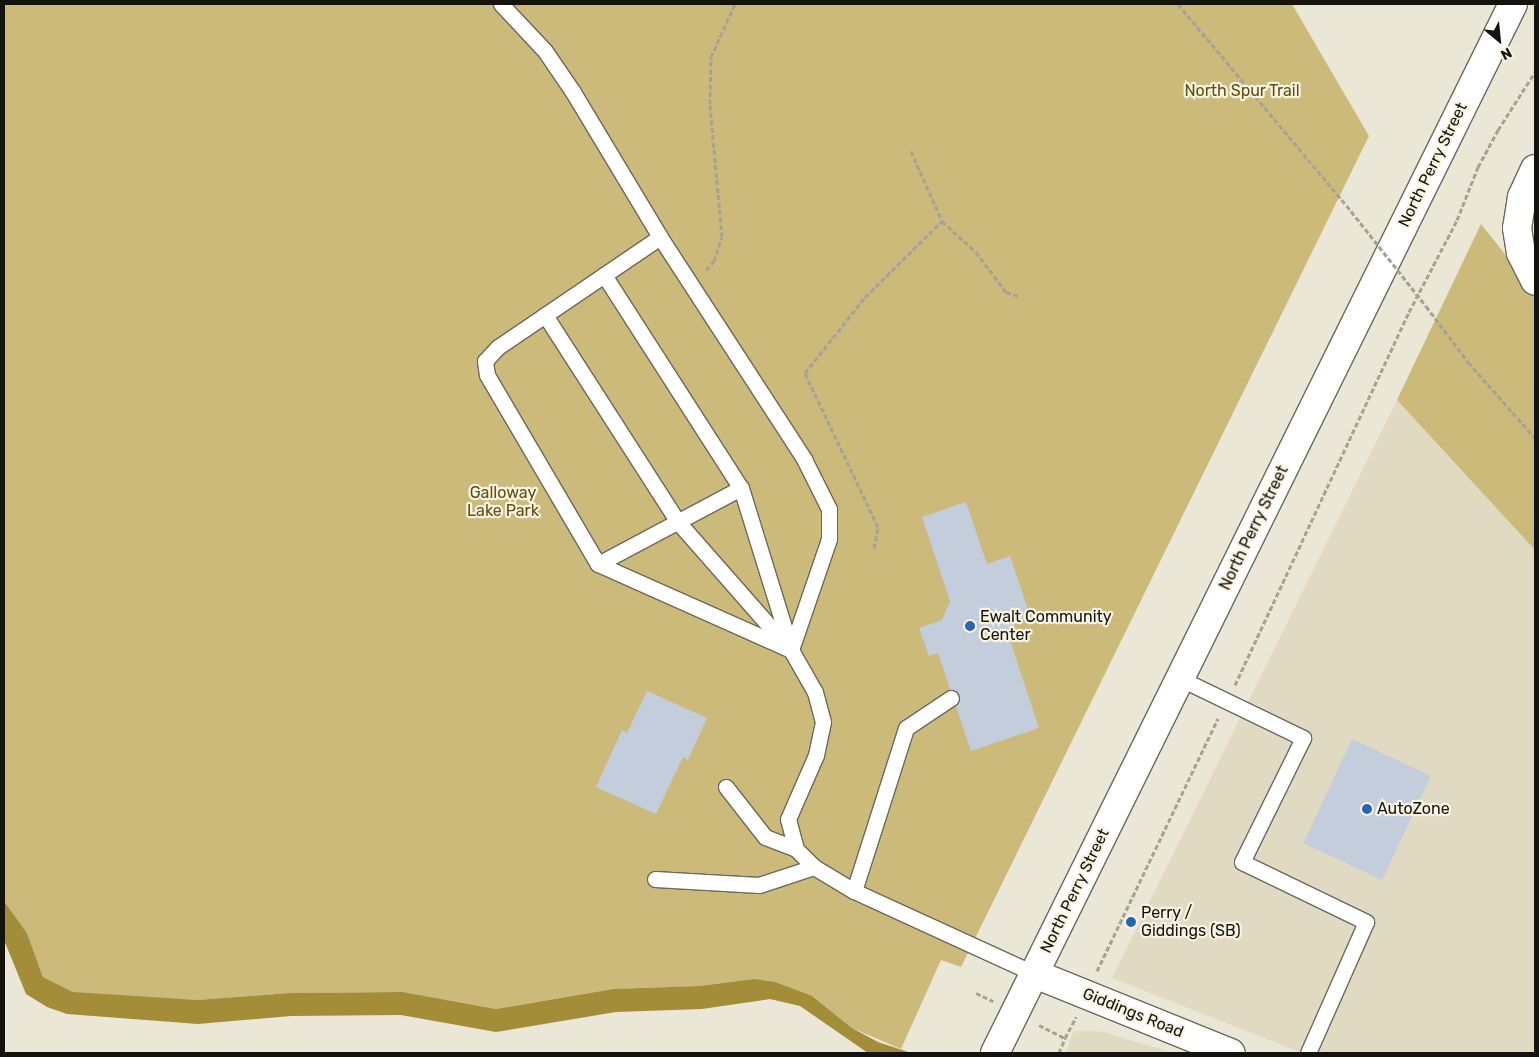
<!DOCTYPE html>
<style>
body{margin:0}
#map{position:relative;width:1539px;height:1057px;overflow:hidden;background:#ebe7d6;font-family:Rubik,sans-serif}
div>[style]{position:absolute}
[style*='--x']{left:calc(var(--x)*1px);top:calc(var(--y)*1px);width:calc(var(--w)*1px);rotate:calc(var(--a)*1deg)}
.built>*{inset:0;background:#e0dac2}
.green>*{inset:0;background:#cbba7a}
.water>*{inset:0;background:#a38d38}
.building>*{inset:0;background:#c3cddb;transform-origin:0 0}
.path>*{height:3px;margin-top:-1.5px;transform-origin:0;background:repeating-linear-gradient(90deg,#a5a295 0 5px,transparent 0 7.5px)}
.roads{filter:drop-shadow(1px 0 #6c685a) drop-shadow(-1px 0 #6c685a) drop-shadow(0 1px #6c685a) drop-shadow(0 -1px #6c685a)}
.lane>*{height:15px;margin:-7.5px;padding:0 7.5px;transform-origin:7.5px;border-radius:7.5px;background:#fff}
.street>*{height:28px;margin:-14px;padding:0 14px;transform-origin:14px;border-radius:14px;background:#fff}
.secondary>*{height:28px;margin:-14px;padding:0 14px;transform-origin:14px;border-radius:14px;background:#fff}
.primary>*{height:28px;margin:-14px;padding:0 14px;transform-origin:14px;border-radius:14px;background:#fff}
.path-bridge>*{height:3px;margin-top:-1.5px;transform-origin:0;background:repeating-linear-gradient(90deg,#a5a295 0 5px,transparent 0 7.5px)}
.dots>*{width:14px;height:14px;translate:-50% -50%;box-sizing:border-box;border:2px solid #f9f4e3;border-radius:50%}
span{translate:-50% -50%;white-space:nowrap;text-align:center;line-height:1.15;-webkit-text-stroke:4.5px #f9f4e3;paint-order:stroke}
.park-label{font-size:16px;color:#5f4f0d}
.street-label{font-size:16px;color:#15130e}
.poi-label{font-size:16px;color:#15130e}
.left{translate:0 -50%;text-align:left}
.frame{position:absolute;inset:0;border:5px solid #15130e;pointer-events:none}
.north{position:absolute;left:1474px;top:15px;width:50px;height:50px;-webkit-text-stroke:4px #f9f4e3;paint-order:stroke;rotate:152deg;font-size:14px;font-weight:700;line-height:20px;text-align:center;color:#15130e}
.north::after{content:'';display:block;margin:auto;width:18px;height:22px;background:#15130e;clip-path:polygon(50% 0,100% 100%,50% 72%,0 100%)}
</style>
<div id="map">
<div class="built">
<i style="clip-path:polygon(1397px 400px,1535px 550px,1535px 1053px,1302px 1053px,1112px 978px)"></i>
<i style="clip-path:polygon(1088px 1030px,1104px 1032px,1173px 1053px,1066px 1053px,1073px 1032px)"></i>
</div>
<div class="green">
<i style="clip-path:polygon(4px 4px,1292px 4px,1369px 136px,961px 967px,941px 960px,901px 1049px,852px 1028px,812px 996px,754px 979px,699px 986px,613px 989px,496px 1009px,403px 992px,290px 993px,197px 1000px,96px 995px,73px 992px,43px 977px,27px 933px,4px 901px)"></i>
<i style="clip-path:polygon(1481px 224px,1535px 292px,1535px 550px,1397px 400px)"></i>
</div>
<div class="water">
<i style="clip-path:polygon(4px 901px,27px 933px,43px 977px,73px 992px,197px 1000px,290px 993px,403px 992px,496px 1009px,613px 989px,699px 986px,754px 979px,775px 982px,812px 996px,852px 1028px,878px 1042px,911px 1053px,868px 1053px,800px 1006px,770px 999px,702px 1009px,616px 1012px,496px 1032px,401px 1015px,291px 1016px,198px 1024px,67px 1014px,47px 1007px,26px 994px,4px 940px)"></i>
</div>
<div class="building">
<i style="clip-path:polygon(966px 502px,987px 564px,1010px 556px,1031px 618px,1015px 624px,1009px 637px,1039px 728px,971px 751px,938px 653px,929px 656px,919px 628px,942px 620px,950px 601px,922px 517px)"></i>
<i style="clip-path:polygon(647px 691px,707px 718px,688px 760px,683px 757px,656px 814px,596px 787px,622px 730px,627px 733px)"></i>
<i style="left:1352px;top:739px;width:87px;height:115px;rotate:25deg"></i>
</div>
<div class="path">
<i style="--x:1178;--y:4;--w:270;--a:50.1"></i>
<i style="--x:911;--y:151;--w:77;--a:66.1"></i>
<i style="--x:942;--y:221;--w:46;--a:42.4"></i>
<i style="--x:976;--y:252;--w:50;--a:53.1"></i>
<i style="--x:1006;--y:292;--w:14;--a:17"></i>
<i style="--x:706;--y:270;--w:12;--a:-48"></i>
<i style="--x:714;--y:261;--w:25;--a:-72"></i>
<i style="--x:722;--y:237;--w:134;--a:-95.2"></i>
<i style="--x:710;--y:104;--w:47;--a:-88.8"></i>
<i style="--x:711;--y:57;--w:58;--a:-65.6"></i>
<i style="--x:1426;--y:306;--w:70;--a:53.1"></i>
<i style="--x:1468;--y:362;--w:101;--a:48.6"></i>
<i style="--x:874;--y:548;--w:21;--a:-79"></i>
<i style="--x:878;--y:527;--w:170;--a:-115.4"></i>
<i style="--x:805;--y:373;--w:97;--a:-51.7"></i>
<i style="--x:865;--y:297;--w:108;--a:-44.6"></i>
<i style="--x:1235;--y:685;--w:412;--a:-65"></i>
<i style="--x:1409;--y:312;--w:104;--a:-62.4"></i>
<i style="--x:1457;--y:220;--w:57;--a:-68.4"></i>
<i style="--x:1478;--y:167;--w:42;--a:-61.6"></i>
<i style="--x:1498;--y:130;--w:69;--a:-57.5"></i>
<i style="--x:1097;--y:971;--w:280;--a:-64.4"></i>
<i style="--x:976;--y:993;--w:19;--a:25"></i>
<i style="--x:1039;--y:1025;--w:29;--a:27"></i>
<i style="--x:1065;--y:1038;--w:24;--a:-62"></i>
<i style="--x:1059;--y:1053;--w:16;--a:-68"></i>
</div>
<div class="roads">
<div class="lane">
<i style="--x:501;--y:4;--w:64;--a:46.9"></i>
<i style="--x:545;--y:51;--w:50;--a:55.7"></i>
<i style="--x:573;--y:92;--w:169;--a:59"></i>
<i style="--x:660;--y:237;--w:265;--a:57"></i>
<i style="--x:804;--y:459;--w:56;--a:63.4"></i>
<i style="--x:829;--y:509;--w:30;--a:90"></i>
<i style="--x:829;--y:539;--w:117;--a:108.9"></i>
<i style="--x:791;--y:650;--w:48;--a:60.3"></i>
<i style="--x:815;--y:692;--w:31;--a:75"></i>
<i style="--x:823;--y:722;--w:34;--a:102"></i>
<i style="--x:816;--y:755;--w:70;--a:113.6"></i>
<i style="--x:788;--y:819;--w:31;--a:75"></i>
<i style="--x:796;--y:849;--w:25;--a:45"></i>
<i style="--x:814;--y:867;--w:47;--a:31"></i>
<i style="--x:854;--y:891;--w:199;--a:24.6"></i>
<i style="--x:660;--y:237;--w:196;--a:145.8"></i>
<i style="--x:498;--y:347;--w:19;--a:133"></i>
<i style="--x:485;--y:361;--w:14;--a:82"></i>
<i style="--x:487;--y:375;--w:219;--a:59.6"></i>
<i style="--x:598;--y:564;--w:211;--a:24"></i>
<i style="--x:604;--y:275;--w:253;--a:57.3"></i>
<i style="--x:741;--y:488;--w:170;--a:72.8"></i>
<i style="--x:545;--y:315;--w:246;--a:57.3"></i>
<i style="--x:678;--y:522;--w:164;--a:48.7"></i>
<i style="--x:598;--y:564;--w:162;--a:-28"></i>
<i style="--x:1179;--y:678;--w:138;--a:25.8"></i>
<i style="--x:1303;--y:738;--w:138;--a:116.2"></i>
<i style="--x:1242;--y:862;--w:138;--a:25.8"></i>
<i style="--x:1366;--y:922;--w:143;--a:113.9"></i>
<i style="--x:726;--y:787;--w:63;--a:52"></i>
<i style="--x:765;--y:837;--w:33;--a:21"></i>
<i style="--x:655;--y:879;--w:104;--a:3.3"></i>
<i style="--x:759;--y:885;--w:58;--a:-18.1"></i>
<i style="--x:854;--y:891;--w:171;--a:-72.3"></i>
<i style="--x:906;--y:728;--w:54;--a:-33.7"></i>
</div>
<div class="street">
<i style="--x:1535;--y:169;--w:31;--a:115"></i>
<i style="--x:1522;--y:197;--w:31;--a:99"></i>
<i style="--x:1517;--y:228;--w:25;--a:81"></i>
<i style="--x:1521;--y:253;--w:31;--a:63"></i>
</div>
<div class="secondary">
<i style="--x:1035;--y:974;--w:211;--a:22"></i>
</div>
<div class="primary">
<i style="--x:995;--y:1053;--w:1170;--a:-63.72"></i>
</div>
</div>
<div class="path-bridge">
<i style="--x:1351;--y:211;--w:121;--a:51.7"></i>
</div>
<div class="dots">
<i style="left:970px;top:626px;background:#2565b6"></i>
<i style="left:1367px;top:809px;background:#2565b6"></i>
<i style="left:1131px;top:922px;background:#2565b6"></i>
</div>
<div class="park-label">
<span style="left:1242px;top:91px">North Spur Trail</span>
<span style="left:503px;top:502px">Galloway<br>Lake Park</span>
</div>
<div class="street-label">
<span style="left:1433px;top:165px;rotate:-64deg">North Perry Street</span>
<span style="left:1254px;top:528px;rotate:-64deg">North Perry Street</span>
<span style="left:1075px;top:891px;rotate:-64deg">North Perry Street</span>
<span style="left:1133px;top:1013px;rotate:22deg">Giddings Road</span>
</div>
<div class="poi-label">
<span class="left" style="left:980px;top:626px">Ewalt Community<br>Center</span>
<span class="left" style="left:1377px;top:809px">AutoZone</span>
<span class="left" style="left:1141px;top:922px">Perry /<br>Giddings (SB)</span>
</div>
<div class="frame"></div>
<div class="north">N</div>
</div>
